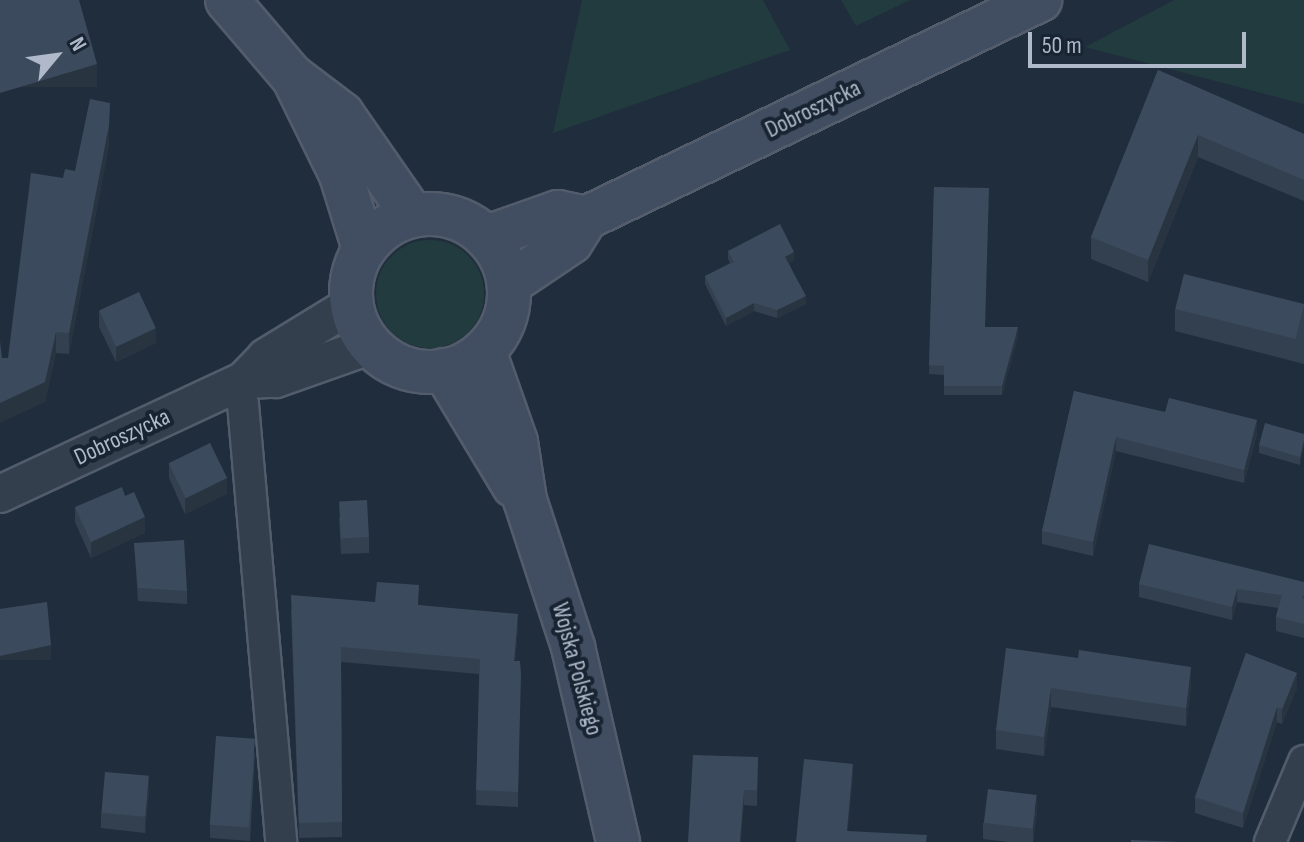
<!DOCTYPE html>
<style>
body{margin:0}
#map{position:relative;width:1304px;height:842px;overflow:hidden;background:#202d3d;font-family:"Sofia Sans Condensed",sans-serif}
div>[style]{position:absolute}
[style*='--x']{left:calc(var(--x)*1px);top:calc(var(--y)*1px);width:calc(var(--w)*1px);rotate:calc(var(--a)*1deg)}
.green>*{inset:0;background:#223b3e}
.round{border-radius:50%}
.roads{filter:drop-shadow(2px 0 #525c6b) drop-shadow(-2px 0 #525c6b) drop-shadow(0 2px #525c6b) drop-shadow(0 -2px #525c6b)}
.minor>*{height:30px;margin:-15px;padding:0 15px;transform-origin:15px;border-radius:15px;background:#343f4d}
.tertiary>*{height:36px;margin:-18px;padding:0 18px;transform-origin:18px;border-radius:18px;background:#343f4d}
.secondary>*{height:42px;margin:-21px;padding:0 21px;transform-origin:21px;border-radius:21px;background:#414d61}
.secondary>.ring{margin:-21px;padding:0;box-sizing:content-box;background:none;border:42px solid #414d61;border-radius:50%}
.wall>*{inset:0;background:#334050}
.shaded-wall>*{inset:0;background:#293441;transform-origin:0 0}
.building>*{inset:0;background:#3b4b5d;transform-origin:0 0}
span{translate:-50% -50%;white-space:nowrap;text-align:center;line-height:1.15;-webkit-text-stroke:8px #192432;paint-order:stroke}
.street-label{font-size:24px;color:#afb9c9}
.north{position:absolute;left:16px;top:16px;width:80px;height:80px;-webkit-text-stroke:6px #192432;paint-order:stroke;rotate:61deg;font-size:22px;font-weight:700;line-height:32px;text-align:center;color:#afb9c9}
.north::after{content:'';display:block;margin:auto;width:28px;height:36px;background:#afb9c9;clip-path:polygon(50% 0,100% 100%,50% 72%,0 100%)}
.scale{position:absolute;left:1028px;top:32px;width:218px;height:36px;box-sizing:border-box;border:4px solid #afb9c9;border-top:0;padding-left:10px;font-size:24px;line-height:28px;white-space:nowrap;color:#afb9c9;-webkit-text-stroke:6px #192432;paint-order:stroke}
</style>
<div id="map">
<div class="green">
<i style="clip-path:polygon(582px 0,763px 0,790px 50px,553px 133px)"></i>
<i style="clip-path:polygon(841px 0,910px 0,856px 26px)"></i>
<i style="clip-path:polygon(1174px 0,1304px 0,1304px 104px,1085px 47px)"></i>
<i class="round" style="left:376px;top:240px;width:108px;height:108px"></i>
</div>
<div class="roads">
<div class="minor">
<i style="--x:236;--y:384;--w:21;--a:71"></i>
<i style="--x:243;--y:404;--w:440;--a:85"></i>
<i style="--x:1270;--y:842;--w:88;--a:-67.2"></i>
</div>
<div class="tertiary">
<i style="--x:244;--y:380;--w:32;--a:-2"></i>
<i style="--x:276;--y:379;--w:99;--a:-19.5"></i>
<i style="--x:0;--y:494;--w:269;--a:-25"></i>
<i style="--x:244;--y:380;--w:32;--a:-46"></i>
<i style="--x:266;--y:357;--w:100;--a:-31.5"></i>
</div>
<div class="secondary">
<i style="--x:227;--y:0;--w:100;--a:49.5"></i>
<i style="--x:292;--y:76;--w:63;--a:37.2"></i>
<i style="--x:342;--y:114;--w:124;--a:55.2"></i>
<i style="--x:295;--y:81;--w:105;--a:63.9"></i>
<i style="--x:341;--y:175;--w:77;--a:72.7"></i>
<i class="ring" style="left:351px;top:214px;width:116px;height:116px"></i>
<i style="--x:487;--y:237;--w:75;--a:-19.4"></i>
<i style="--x:558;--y:212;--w:29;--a:12"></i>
<i style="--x:510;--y:283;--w:73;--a:-33.9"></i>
<i style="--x:571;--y:242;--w:28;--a:-58"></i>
<i style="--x:586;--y:218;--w:504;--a:-25.65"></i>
<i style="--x:484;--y:351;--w:96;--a:70.6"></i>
<i style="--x:516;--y:442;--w:59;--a:81.2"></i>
<i style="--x:525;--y:500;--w:155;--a:71.9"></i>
<i style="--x:573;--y:647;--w:200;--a:77"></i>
<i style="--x:444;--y:370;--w:135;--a:58.9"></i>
</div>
</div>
<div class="wall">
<i style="clip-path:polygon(1158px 70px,1304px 134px,1304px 201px,1198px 157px,1148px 282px,1091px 259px,1091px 237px)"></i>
<i style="clip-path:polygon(109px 145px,69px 354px,56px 353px,45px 402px,2px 358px,8px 358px,63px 178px,75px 171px)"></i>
<i style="clip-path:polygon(934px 187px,985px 327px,1018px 336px,1002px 395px,944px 395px,944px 375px,929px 374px)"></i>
<i style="clip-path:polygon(728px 251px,794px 260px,789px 263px,806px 304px,777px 318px,754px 311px,726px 326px,705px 284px,705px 276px,730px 263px,728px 259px)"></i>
<i style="clip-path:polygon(1304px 304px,1304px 364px,1175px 331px,1175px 309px)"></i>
<i style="clip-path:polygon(99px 311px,156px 343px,116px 362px,99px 327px)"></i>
<i style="clip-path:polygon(1074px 391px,1257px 434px,1244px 483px,1116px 451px,1093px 556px,1042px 544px,1042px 531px)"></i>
<i style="clip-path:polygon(1304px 434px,1300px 465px,1259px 453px,1259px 445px)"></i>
<i style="clip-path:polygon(169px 463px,227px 494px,185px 514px,169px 478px)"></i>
<i style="clip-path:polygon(75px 507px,145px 533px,91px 558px,75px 522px)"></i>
<i style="clip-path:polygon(339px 517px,369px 537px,369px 553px,341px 554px)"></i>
<i style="clip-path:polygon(134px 543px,187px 591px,187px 604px,138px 601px)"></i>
<i style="clip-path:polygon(1304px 582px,1304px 638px,1276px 631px,1276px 617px,1278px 608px,1237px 602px,1232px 620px,1139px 597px,1139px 584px)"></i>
<i style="clip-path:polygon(419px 605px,518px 629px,515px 661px,520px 661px,518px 807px,476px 805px,479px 674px,341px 662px,342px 837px,299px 838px,291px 610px)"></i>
<i style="clip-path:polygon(1246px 653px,1297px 688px,1282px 724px,1277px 722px,1243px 828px,1195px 813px,1195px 797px)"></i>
<i style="clip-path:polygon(1078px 658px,1191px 686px,1186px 726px,1051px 707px,1044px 756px,996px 749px,996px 730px)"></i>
<i style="clip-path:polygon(255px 752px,250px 841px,210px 838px,210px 825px)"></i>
<i style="clip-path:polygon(758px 757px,757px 806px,744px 805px,688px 842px)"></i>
<i style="clip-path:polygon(149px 792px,145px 833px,101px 828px,101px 813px)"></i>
<i style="clip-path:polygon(1037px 811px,1033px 842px,1008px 842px,983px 839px,983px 823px)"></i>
</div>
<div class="shaded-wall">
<i style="left:97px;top:64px;width:23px;height:101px;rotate:90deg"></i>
<i style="clip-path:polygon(110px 103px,109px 145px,69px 354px,69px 333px)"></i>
<i style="clip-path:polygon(1198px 135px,1198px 157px,1148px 282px,1148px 260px)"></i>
<i style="clip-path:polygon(794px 252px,794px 260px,785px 265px,785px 257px)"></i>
<i style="clip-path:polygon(806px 296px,806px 304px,777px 318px,777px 310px)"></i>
<i style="clip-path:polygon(754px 303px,754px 311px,726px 326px,726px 318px)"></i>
<i style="clip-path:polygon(1018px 327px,1018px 336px,1002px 395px,1002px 386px)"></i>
<i style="clip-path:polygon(156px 328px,156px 343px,116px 362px,116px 347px)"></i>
<i style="clip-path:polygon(56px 332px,56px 353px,45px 402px,0 423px,0 403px)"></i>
<i style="clip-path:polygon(1257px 420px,1257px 434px,1244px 483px,1244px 470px)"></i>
<i style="clip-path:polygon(1116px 437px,1116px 451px,1093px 556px,1093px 542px)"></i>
<i style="clip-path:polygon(1304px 440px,1304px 448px,1300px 465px,1300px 457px)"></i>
<i style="clip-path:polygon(227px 478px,227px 494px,185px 514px,185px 498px)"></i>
<i style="clip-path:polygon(145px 517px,145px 533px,91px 558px,91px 542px)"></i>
<i style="clip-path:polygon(1237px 589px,1237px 602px,1232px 620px,1232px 607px)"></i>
<i style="clip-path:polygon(518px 614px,518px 629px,514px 676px,514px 661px)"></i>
<i style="left:51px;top:645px;width:15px;height:52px;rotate:90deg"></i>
<i style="clip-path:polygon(1191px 667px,1191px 686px,1186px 726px,1186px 708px)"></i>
<i style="clip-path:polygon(1297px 673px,1297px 688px,1282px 724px,1282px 709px)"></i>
<i style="clip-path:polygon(1051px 688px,1051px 707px,1044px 756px,1044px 737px)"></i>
<i style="clip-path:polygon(1277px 707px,1277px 722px,1243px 828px,1243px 813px)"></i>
<i style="clip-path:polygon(853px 764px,853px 780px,847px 842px,847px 831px)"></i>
<i style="clip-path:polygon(149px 776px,149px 792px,145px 833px,145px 817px)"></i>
<i style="clip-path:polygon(744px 790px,744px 805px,741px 842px,740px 842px)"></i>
<i style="clip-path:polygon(1037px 795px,1037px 811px,1033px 842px,1033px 830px)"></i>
</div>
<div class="building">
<i style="clip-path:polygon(0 0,79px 0,97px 64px,0 93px)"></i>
<i style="clip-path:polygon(1158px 70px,1304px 134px,1304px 180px,1198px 135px,1148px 260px,1091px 237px)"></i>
<i style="clip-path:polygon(90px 99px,110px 103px,109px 125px,69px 333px,56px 332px,45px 382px,0 403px,0 341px,2px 358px,8px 358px,31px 173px,63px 178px,65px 169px,75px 171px)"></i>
<i style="clip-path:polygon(934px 187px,989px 188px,985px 327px,1018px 327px,1002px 386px,944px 386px,944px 366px,929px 365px)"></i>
<i style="clip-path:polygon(780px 224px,794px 252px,785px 257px,806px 296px,777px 310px,754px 303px,726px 318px,705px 276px,734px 262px,728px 251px)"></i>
<i style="left:1184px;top:274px;width:124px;height:36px;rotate:14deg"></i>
<i style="left:139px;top:292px;width:40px;height:44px;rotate:65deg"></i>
<i style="clip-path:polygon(1074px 391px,1165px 412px,1169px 398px,1257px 420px,1244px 470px,1116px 437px,1093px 542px,1042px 531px)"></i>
<i style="clip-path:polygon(1265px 423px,1304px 434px,1304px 440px,1300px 457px,1259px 445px)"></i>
<i style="left:210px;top:443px;width:39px;height:46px;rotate:64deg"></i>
<i style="clip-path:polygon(122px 487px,125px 496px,134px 492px,145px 517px,91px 542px,75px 507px)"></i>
<i style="left:367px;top:500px;width:37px;height:28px;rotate:87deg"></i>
<i style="clip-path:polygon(184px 540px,187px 591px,138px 588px,134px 543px)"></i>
<i style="clip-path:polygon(1149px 544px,1304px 582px,1304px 595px,1302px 598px,1304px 599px,1304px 624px,1276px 617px,1282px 595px,1237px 589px,1232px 607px,1139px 584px)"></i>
<i style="clip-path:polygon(377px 582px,419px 585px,418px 605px,518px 614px,514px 661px,520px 661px,521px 675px,518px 792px,476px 790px,480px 659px,341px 647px,342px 822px,299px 823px,291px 595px,375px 602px)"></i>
<i style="clip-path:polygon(47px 602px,51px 645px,0 656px,0 609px)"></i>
<i style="clip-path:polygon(1006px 648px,1078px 658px,1079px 650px,1191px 667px,1186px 708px,1051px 688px,1044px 737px,996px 730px)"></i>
<i style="clip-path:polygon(1246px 653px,1297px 673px,1282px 709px,1277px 707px,1243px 813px,1195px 797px)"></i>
<i style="left:216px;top:736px;width:39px;height:89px;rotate:4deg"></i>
<i style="clip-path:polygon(693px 755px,758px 757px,757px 790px,744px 790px,740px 842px,688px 842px)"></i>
<i style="clip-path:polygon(804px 759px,853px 764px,847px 831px,927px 835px,926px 842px,796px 842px)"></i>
<i style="left:105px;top:772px;width:44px;height:41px;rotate:5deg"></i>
<i style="left:988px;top:789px;width:49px;height:34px;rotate:7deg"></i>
<i style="clip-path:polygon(1131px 840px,1181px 842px,1131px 842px)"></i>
</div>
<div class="street-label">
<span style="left:813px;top:109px;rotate:-26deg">Dobroszycka</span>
<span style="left:122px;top:437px;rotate:-25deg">Dobroszycka</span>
<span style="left:577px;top:669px;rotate:75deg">Wojska Polskiego</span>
</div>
<div class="north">N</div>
<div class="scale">50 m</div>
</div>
